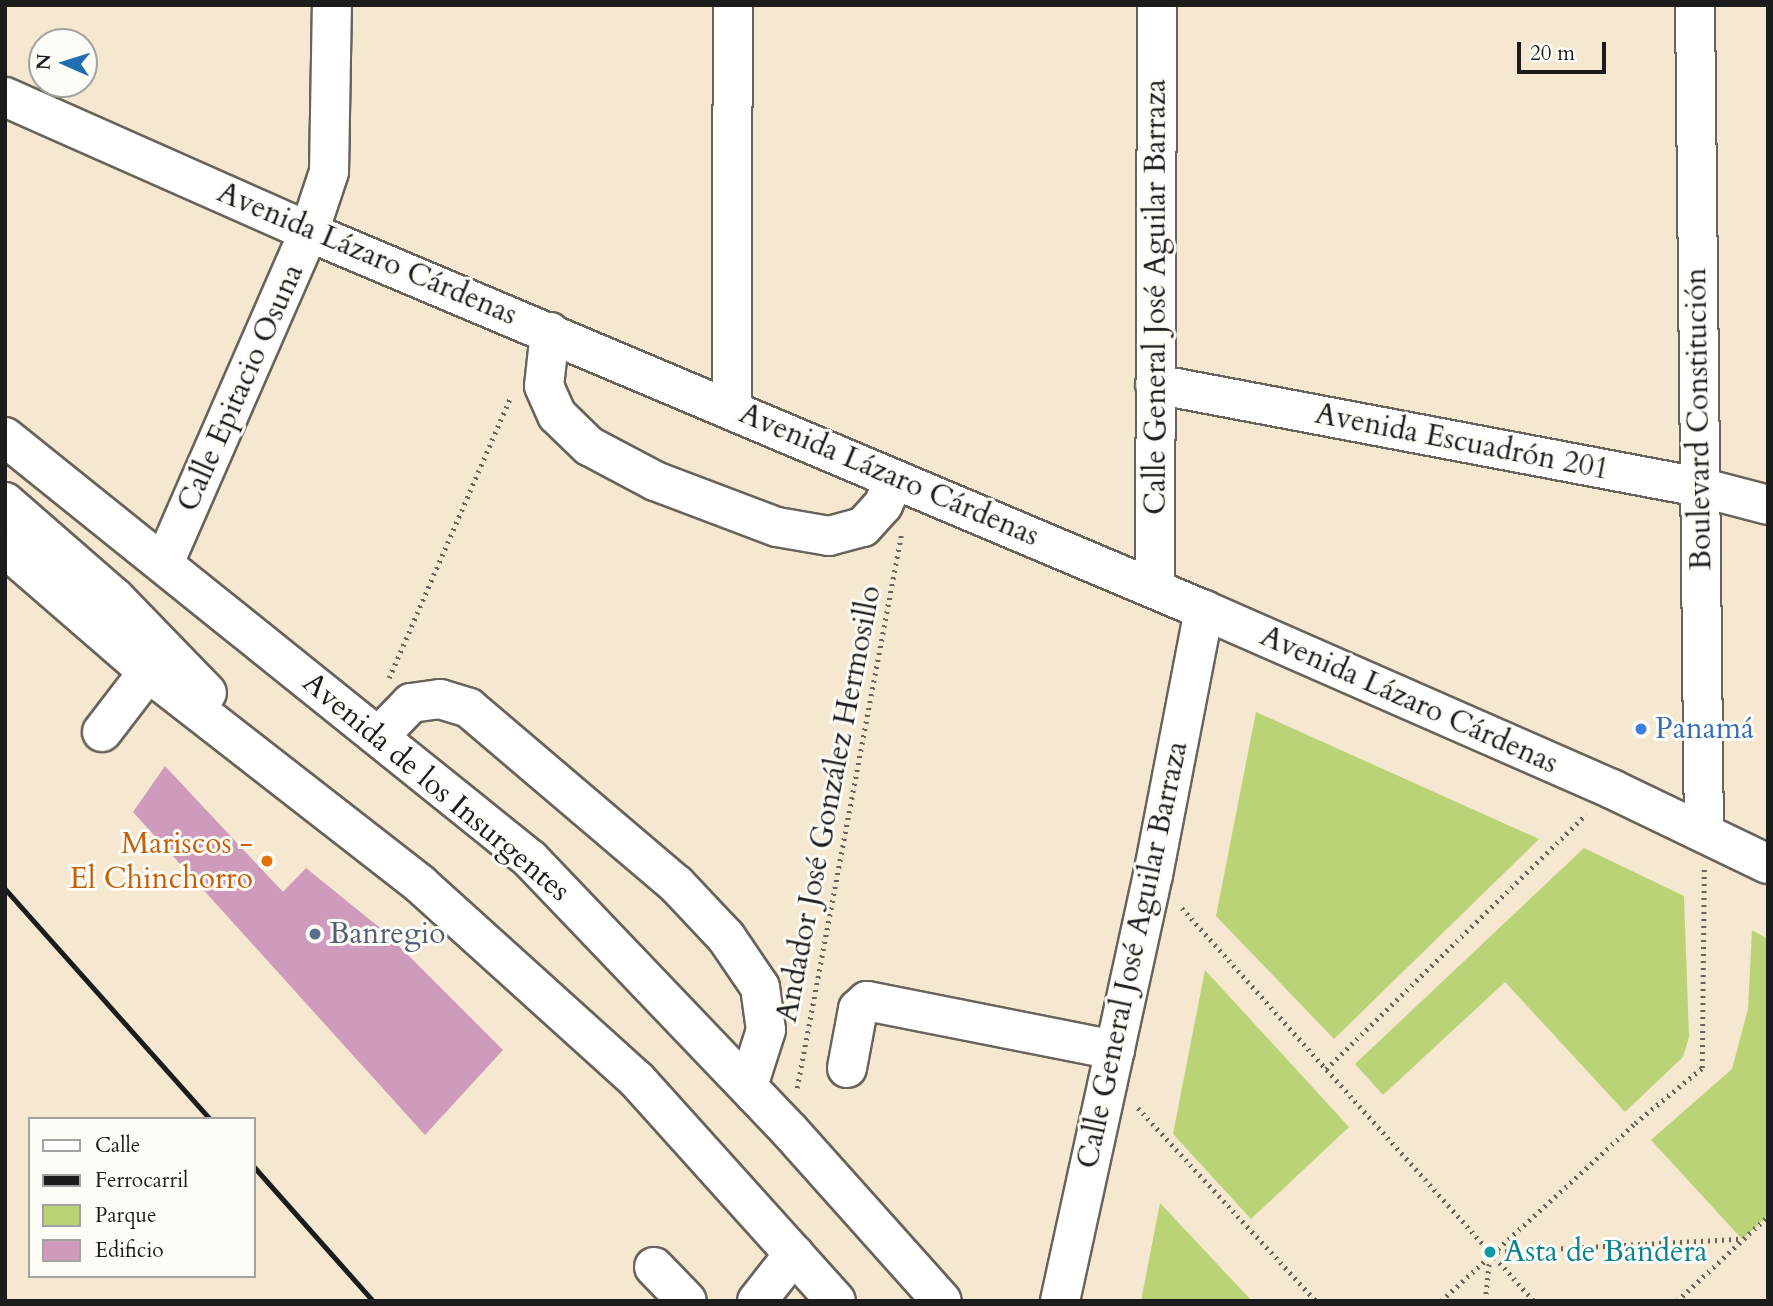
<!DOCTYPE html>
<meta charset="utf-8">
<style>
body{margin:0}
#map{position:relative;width:1773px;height:1306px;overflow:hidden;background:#f5e7d0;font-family:Cardo,serif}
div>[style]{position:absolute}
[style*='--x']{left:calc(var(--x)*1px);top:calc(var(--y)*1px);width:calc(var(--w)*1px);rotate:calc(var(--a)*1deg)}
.green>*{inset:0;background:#bbd377}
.building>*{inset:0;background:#cf9bbd}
.path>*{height:4.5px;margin-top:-2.25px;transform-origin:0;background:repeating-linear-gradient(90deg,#68635b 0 2px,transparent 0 7px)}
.roads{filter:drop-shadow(2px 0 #68635b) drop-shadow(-2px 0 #68635b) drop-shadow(0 2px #68635b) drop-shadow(0 -2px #68635b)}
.minor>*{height:38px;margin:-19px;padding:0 19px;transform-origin:19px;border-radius:19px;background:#fff}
.major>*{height:38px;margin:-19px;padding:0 19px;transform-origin:19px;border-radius:19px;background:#fff}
.rail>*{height:5px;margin:-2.5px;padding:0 2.5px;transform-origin:2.5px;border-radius:2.5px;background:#1c1c1c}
.dots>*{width:19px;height:19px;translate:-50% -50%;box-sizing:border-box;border:4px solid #fdfcf7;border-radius:50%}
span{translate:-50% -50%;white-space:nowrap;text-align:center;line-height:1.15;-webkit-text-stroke:6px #fdfcf7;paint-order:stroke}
.street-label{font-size:30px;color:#1c1c1c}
.shop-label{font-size:30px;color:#366cbe}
.left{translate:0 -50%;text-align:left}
.food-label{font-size:30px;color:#c56008}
.right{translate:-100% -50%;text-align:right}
.service-label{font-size:30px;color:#4e5e75}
.culture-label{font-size:30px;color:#0d838f}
.frame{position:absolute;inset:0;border:7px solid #1c1c1c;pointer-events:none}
.legend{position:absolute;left:28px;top:1117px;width:228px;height:161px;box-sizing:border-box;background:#fdfcf7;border:2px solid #a3a29f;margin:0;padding:9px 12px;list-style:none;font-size:21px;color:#1c1c1c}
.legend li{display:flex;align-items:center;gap:14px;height:35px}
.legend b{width:35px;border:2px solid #a3a29f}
.north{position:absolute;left:28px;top:28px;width:70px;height:70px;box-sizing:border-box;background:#fdfcf7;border:2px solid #a3a29f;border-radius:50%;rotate:273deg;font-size:19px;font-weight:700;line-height:28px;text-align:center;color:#1c1c1c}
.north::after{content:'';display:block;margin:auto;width:24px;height:32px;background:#1f6fb2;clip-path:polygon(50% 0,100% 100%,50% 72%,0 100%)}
.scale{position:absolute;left:1517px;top:42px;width:89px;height:32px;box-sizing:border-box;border:4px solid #1c1c1c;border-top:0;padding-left:9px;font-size:21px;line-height:24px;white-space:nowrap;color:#1c1c1c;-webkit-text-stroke:5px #fdfcf7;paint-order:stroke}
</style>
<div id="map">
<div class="green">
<i style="clip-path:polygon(1256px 712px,1539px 839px,1334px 1039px,1216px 916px)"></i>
<i style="clip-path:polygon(1584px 848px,1684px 896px,1689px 1037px,1683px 1057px,1625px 1112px,1505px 982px,1383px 1095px,1355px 1064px)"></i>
<i style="clip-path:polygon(1752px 930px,1768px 939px,1768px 1216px,1742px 1239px,1651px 1140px,1732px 1069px,1748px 1009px)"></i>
<i style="clip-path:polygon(1205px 970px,1349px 1127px,1251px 1219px,1173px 1134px)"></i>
<i style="clip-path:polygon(1160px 1203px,1252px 1301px,1141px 1301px)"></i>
</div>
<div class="building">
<i style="clip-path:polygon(165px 766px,283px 892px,306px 868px,385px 932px,503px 1050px,425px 1135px,133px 812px)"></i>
</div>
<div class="path">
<i style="--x:389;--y:678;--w:307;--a:-66.6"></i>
<i style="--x:1182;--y:908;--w:528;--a:48.15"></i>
<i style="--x:1326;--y:1069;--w:364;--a:-44.4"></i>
<i style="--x:797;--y:1088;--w:562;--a:-79.33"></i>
<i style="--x:1138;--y:1108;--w:263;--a:47.3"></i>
<i style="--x:1491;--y:1252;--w:251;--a:-3"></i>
<i style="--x:1441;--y:1301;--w:263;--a:-42.5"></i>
<i style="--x:1635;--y:1123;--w:87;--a:-39.4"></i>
<i style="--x:1702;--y:1068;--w:199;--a:-89.4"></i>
<i style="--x:1485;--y:1301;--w:48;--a:-84.1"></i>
<i style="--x:1677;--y:1301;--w:125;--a:-43"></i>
</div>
<div class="roads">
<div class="minor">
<i style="--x:1695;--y:5;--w:827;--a:89.38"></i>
<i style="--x:550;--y:332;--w:54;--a:96.3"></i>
<i style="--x:544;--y:386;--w:32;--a:66"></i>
<i style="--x:557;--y:415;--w:45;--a:44.1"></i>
<i style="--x:589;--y:446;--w:75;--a:27.9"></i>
<i style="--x:655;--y:481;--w:130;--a:20.7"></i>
<i style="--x:777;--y:527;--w:53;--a:9.8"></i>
<i style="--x:829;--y:536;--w:35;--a:-15"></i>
<i style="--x:863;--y:527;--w:30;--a:-48"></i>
<i style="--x:883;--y:505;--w:27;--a:-66"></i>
<i style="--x:1155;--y:384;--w:554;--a:10.72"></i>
<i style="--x:1699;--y:487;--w:71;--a:14.6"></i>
<i style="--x:732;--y:408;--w:403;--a:-89.9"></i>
<i style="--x:165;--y:561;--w:359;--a:-66.4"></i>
<i style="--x:309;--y:232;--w:63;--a:-71.6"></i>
<i style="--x:329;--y:172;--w:167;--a:-89"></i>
<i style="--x:1155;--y:589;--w:584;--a:-89.8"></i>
<i style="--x:102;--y:732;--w:76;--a:-52.5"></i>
<i style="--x:379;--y:736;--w:46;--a:-45.9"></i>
<i style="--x:411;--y:703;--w:29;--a:-8"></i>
<i style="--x:440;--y:699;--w:30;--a:17"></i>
<i style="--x:469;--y:708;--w:272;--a:40.4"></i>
<i style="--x:676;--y:884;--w:73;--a:46.7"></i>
<i style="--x:726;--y:937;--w:60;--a:55.8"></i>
<i style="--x:760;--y:987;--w:43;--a:82.1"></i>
<i style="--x:766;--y:1030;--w:59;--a:107.8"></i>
<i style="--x:847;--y:1068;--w:60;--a:-79.4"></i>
<i style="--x:858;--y:1009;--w:12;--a:-42"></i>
<i style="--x:867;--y:1001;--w:253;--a:11.2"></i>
<i style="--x:654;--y:1267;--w:47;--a:45.9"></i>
<i style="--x:757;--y:1301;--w:60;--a:-51.8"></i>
<i style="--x:1060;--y:1301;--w:436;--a:-77.7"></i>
<i style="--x:1153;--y:875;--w:270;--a:-79.1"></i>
</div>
<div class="major">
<i style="--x:5;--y:97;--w:333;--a:23.9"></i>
<i style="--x:309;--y:232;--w:972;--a:22.9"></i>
<i style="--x:1204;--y:610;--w:446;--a:23.7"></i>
<i style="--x:1612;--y:789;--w:173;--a:25.7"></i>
<i style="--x:5;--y:437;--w:674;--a:38.79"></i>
<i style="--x:530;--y:859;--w:375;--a:46.3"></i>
<i style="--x:789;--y:1130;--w:229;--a:48.2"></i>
<i style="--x:5;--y:502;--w:146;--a:41.1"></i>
<i style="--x:115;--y:598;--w:132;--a:45.9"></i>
<i style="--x:5;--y:548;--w:189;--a:40.9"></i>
<i style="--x:148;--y:672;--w:345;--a:37.9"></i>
<i style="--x:420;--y:884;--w:292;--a:42.1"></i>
<i style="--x:637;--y:1080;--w:297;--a:48"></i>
</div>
</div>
<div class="rail">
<i style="--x:5;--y:889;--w:308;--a:48.3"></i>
<i style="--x:254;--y:1167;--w:179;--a:48.4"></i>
</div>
<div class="dots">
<i style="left:1641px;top:729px;background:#3f7fe0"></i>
<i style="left:267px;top:861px;background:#e8710a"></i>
<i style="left:315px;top:934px;background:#5c6f8a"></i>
<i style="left:1490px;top:1252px;background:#0f9aa8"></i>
</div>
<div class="street-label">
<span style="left:367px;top:254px;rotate:23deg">Avenida Lázaro Cárdenas</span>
<span style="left:1156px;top:297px;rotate:-90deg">Calle General José Aguilar Barraza</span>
<span style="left:241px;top:388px;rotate:-66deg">Calle Epitacio Osuna</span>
<span style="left:1699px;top:419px;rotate:-91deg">Boulevard Constitución</span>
<span style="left:1462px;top:442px;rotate:11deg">Avenida Escuadrón 201</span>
<span style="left:889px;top:475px;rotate:23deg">Avenida Lázaro Cárdenas</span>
<span style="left:1409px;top:700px;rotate:24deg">Avenida Lázaro Cárdenas</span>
<span style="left:436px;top:787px;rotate:40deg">Avenida de los Insurgentes</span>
<span style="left:829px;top:804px;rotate:-79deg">Andador José González Hermosillo</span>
<span style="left:1133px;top:955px;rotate:-78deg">Calle General José Aguilar Barraza</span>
</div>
<div class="shop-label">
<span class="left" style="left:1655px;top:729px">Panamá</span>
</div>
<div class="food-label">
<span class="right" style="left:253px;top:861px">Mariscos -<br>El Chinchorro</span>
</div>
<div class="service-label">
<span class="left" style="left:329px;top:934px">Banregio</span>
</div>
<div class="culture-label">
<span class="left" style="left:1504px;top:1252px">Asta de Bandera</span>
</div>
<div class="frame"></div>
<ul class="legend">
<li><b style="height:9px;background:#fff"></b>Calle</li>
<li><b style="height:9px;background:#1c1c1c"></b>Ferrocarril</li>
<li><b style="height:19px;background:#bbd377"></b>Parque</li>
<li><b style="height:19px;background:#cf9bbd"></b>Edificio</li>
</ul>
<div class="north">N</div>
<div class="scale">20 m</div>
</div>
